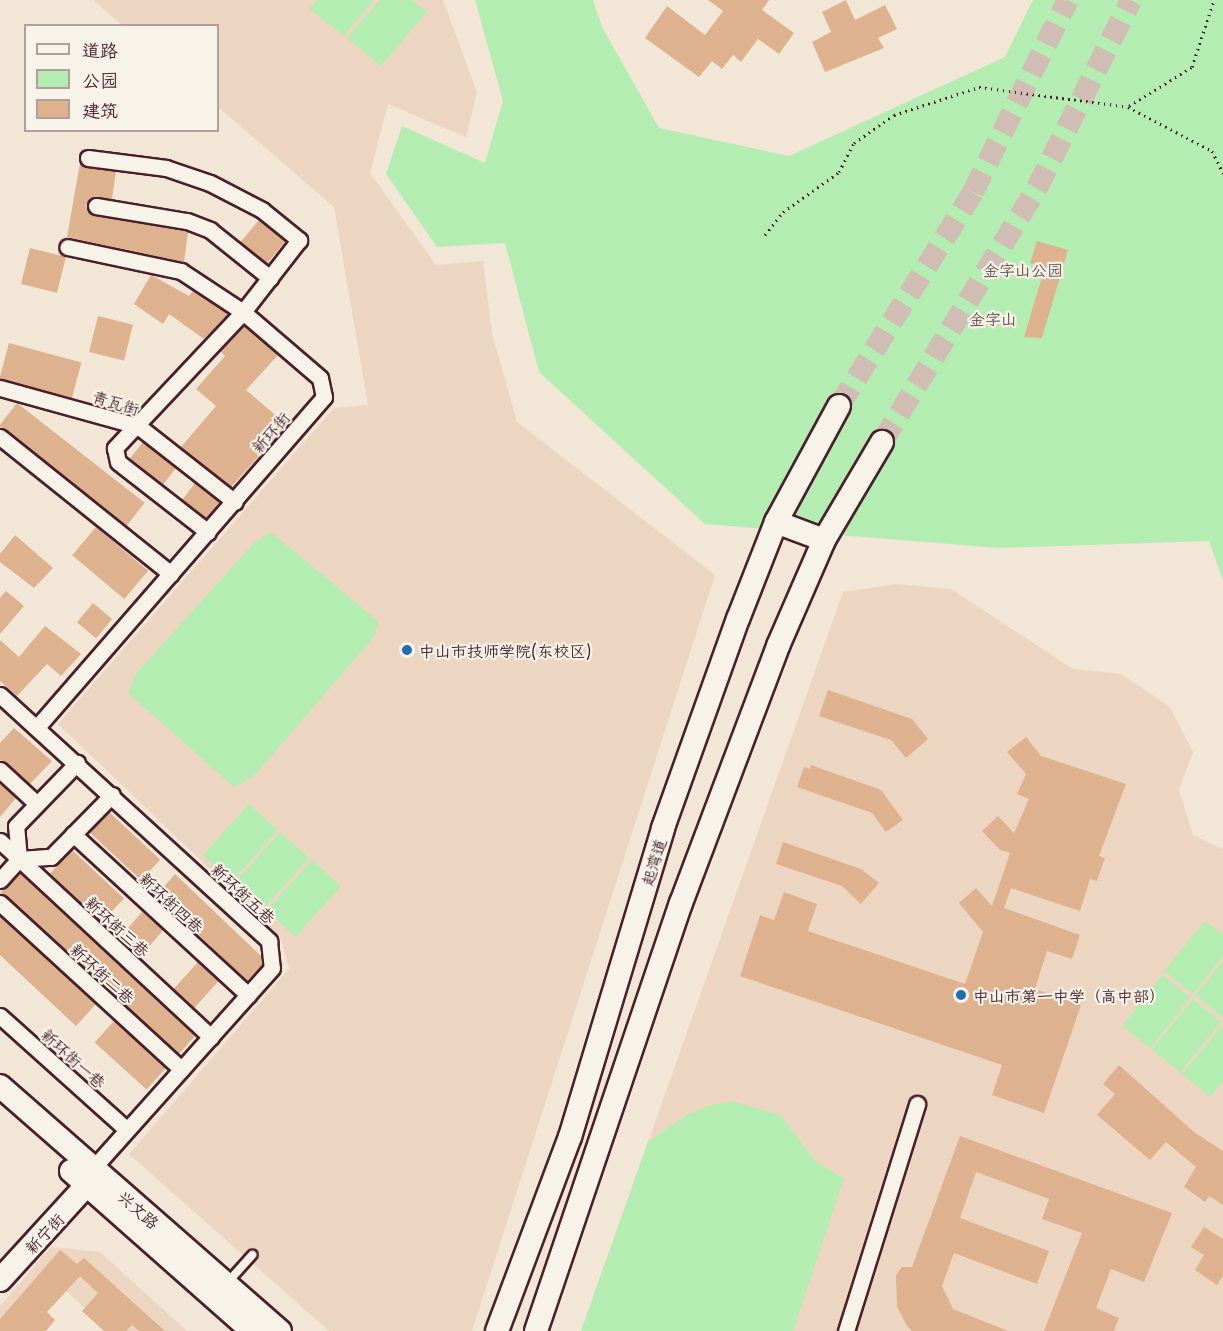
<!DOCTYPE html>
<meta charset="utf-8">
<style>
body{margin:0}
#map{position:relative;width:1223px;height:1331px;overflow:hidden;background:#f2e6d6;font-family:"Playpen Sans","LXGW WenKai TC",sans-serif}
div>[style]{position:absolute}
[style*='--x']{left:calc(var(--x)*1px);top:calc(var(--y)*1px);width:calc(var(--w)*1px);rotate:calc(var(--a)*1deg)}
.built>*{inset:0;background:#ecd6c1}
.green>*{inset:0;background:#b3edb2;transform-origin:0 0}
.building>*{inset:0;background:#dfb28f;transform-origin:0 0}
.secondary-tunnel>*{height:22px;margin-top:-11px;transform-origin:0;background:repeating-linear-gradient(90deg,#d0beb4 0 22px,transparent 0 33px)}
.path>*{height:3px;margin-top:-1.5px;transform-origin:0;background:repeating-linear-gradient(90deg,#4a1f2b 0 1.5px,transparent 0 6px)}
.roads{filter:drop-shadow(2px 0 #4a1f2b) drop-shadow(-2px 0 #4a1f2b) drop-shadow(0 2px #4a1f2b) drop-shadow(0 -2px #4a1f2b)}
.lane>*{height:8px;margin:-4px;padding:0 4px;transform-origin:4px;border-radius:4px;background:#f7f3e8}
.street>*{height:15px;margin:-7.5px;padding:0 7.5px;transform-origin:7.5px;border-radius:7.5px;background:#f7f3e8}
.secondary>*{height:22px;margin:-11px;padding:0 11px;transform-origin:11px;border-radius:11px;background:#f7f3e8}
.dots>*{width:16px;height:16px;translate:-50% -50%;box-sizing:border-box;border:3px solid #f7f3e8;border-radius:50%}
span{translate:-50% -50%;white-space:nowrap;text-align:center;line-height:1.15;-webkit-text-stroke:4.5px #f7f3e8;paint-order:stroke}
.park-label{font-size:16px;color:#64524d}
.street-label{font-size:16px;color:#4a1f2b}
.poi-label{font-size:16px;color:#4a1f2b}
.left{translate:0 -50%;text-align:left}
.legend{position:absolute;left:24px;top:24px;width:195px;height:108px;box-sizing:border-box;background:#f7f3e8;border:2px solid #b29e9c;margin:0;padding:8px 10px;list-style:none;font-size:18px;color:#4a1f2b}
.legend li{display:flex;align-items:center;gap:12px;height:30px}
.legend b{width:30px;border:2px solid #b29e9c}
</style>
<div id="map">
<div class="built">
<i style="clip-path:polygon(93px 0,443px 0,477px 92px,466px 137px,388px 104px,370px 173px,436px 265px,483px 261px,492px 333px,517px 422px,715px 575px,472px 1331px,329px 1331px,129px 1154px,289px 969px,280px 936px,58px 724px,334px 408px,368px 405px,334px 207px,218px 107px,218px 26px,122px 25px)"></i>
<i style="clip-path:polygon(897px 584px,951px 589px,1073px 669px,1121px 674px,1170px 707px,1193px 752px,1179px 790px,1193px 835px,1223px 849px,1223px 1331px,581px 1331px,843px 592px)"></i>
<i style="clip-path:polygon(51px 1247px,100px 1252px,187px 1331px,110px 1331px,62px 1287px,0 1331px,0 1306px)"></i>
</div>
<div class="green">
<i style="clip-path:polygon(317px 0,374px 0,344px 36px,309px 9px)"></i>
<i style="clip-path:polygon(380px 0,412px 0,427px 12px,381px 66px,347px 38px)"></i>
<i style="clip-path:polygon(475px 0,593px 0,602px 27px,659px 128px,789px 156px,1005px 57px,1033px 0,1223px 0,1223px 581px,1209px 541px,999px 548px,705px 524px,539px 372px,505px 243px,437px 247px,386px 174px,402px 126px,485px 163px,503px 101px)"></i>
<i style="clip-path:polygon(271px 532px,379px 622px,373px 638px,253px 777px,234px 787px,128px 693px,135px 675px,253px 544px)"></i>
<i style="left:249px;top:804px;width:39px;height:69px;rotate:42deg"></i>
<i style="left:280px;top:832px;width:39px;height:67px;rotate:42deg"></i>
<i style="left:312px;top:860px;width:39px;height:68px;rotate:42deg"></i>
<i style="clip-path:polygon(1205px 921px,1223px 935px,1223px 956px,1193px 994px,1164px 971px)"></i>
<i style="clip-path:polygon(1223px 961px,1223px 1018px,1195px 995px)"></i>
<i style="left:1162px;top:975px;width:36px;height:65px;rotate:38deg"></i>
<i style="left:1193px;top:999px;width:36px;height:65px;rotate:39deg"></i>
<i style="clip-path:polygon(1223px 1025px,1223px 1081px,1210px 1097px,1182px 1074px)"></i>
<i style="clip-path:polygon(734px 1102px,780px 1115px,816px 1162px,844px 1178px,793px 1331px,581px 1331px,648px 1142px,687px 1115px,710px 1105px)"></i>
</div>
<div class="building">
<i style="clip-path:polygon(708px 0,769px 0,762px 10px,794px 33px,779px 54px,758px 39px,741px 62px,733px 55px,722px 69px,712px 61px,699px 77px,645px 38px,667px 6px,705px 35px,723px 11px)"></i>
<i style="clip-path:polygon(846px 0,855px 20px,885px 5px,897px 29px,878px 38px,884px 48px,825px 72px,812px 42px,831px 32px,822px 12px)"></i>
<i style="clip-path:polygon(80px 163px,87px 168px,116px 171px,112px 199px,92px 197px,86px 205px,89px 213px,188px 232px,184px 262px,67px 237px)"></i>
<i style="left:259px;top:220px;width:34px;height:29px;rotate:40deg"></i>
<i style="clip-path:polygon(1037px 241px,1068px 250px,1042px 338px,1024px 337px,1045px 267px,1030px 263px)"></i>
<i style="left:30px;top:248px;width:37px;height:37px;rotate:14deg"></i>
<i style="clip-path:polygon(151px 275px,189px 296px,193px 291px,228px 314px,204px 339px,169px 314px,163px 324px,134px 304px)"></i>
<i style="left:98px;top:316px;width:36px;height:37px;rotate:14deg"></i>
<i style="clip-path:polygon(244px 325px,278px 355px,246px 390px,287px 425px,231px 487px,181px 447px,216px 406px,196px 389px,225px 356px,220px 351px)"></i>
<i style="left:9px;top:343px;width:75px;height:37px;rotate:15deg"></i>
<i style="left:17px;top:403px;width:162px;height:29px;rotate:38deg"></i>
<i style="left:143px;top:442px;width:42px;height:21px;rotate:38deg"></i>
<i style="left:195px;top:483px;width:31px;height:21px;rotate:37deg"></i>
<i style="left:96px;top:527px;width:68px;height:37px;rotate:40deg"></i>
<i style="clip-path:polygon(15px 535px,53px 568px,34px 588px,0 562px,0 554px)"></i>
<i style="clip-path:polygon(6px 591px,24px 606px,0 634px,0 598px)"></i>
<i style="left:93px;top:603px;width:25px;height:25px;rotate:40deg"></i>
<i style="clip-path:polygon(45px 626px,81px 654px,61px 676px,47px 664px,17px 696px,0 681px,0 640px,19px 657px)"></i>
<i style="clip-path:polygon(828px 690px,912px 719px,928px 739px,906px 758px,891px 740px,819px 716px)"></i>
<i style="clip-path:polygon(14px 728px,52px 761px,30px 784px,0 760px,0 743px)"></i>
<i style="clip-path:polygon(1026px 737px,1041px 756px,1126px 784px,1099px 856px,1105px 858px,1097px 881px,1090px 879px,1080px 911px,1011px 888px,1004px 908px,1080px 935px,1072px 959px,1047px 951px,1035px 989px,1081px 1005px,1044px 1113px,992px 1095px,1002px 1065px,740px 976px,760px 915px,774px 920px,784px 892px,817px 904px,808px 931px,965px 984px,983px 932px,959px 903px,976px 888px,992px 906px,1010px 853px,1000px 850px,982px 831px,998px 816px,1014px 833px,1029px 799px,1017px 794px,1026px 774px,1007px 752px)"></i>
<i style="clip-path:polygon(811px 765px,881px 790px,903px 820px,886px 832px,872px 813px,797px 787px,804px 767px,810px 769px)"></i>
<i style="clip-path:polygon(0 783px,16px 798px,0 817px)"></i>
<i style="left:109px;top:812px;width:70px;height:28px;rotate:43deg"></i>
<i style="clip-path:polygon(783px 842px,861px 869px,879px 883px,861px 904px,842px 886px,776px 864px)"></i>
<i style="left:72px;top:850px;width:71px;height:33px;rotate:43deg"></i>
<i style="clip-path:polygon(20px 873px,195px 1036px,179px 1054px,0 893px)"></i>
<i style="clip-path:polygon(175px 874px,261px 956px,262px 965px,247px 981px,157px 895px)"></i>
<i style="left:142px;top:912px;width:28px;height:35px;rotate:41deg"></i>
<i style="clip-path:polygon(0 916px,96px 1004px,76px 1026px,0 955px)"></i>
<i style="left:198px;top:962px;width:28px;height:37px;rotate:42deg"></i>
<i style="left:114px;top:1021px;width:70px;height:29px;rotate:42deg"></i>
<i style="clip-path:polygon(1119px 1065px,1194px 1132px,1223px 1151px,1223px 1205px,1209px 1196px,1205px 1202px,1184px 1187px,1196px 1167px,1166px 1142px,1150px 1160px,1097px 1115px,1115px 1094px,1103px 1084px)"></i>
<i style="clip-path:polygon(960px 1136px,1172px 1213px,1144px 1282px,1111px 1269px,1096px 1308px,1119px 1318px,1114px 1331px,1044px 1331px,1082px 1233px,1042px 1219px,1049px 1199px,976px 1172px,960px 1218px,1049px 1251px,1037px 1284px,954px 1253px,942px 1286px,953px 1309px,1008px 1331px,912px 1331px,907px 1326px,897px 1307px,896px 1275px,902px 1267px,912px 1267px)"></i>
<i style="clip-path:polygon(1204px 1227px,1223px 1239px,1223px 1276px,1217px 1285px,1195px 1270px,1204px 1255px,1191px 1247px)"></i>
<i style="clip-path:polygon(60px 1250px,77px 1264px,84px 1258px,165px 1331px,139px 1331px,132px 1325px,126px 1331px,104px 1331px,82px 1311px,98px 1293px,80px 1276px,47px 1312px,55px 1320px,46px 1331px,0 1331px,0 1319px)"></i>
</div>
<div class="secondary-tunnel">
<i style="--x:839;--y:406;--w:252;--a:-57.9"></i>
<i style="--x:973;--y:192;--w:214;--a:-63.7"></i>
<i style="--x:882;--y:442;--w:298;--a:-58.6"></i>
<i style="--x:1037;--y:188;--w:210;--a:-63.4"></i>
</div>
<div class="path">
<i style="--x:1129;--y:106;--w:74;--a:-31.8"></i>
<i style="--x:1192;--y:67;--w:71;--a:-71.8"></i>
<i style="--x:765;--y:235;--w:29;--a:-52"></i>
<i style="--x:783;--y:212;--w:69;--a:-35.5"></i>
<i style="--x:839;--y:172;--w:33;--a:-63"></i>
<i style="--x:854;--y:143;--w:49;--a:-35"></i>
<i style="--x:894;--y:115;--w:89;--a:-18.2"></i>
<i style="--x:979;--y:87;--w:150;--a:7.6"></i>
<i style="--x:1128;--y:107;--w:95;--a:27.6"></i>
<i style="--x:1212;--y:151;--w:25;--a:63"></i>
</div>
<div class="roads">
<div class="lane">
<i style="--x:227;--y:1283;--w:38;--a:-48"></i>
</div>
<div class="street">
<i style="--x:88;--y:158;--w:79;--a:7.3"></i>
<i style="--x:166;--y:168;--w:46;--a:18.8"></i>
<i style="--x:210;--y:183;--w:59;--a:27.4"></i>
<i style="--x:262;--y:210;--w:48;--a:39"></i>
<i style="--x:299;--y:240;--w:91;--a:127.9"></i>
<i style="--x:243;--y:312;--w:187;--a:133.3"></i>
<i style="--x:115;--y:448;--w:14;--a:78"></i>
<i style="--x:118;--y:462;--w:114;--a:37.9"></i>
<i style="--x:96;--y:206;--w:92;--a:9.4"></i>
<i style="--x:187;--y:221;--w:25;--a:21"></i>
<i style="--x:210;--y:230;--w:77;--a:38.7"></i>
<i style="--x:0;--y:388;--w:143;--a:15.4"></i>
<i style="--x:138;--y:426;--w:123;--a:38.1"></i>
<i style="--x:0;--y:437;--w:219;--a:38.7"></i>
<i style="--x:0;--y:695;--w:365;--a:42.4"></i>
<i style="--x:269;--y:941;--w:27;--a:84"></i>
<i style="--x:272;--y:968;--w:270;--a:131.8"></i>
<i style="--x:38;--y:726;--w:436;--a:-49"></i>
<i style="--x:324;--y:397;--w:19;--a:-102"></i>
<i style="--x:320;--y:378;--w:101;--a:-139.4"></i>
<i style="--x:243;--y:312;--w:74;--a:-146.5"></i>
<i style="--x:181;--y:271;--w:116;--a:-168.1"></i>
<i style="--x:0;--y:770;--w:50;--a:42.6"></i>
<i style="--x:73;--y:834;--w:238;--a:42.6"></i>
<i style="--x:0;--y:841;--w:288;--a:42.9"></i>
<i style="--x:19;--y:859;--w:33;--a:-95"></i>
<i style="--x:16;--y:826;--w:88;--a:-45.9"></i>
<i style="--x:0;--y:880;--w:28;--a:-48"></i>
<i style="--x:19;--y:859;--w:32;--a:-4"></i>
<i style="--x:51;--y:857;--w:87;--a:-45.5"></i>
<i style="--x:0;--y:903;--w:246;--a:42.5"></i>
<i style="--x:0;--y:1016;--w:168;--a:41.9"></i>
<i style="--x:846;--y:1331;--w:238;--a:-72.6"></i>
</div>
<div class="secondary">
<i style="--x:776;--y:522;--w:51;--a:20.6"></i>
<i style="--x:0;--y:1086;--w:372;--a:41.2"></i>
<i style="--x:71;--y:1171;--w:242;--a:41.5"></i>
<i style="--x:0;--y:1280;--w:142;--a:-47.6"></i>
<i style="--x:497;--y:1331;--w:207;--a:-69.4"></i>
<i style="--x:570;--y:1137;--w:323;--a:-73.2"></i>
<i style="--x:663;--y:828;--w:222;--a:-70.3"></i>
<i style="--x:738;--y:619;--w:104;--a:-68.6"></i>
<i style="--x:776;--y:522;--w:132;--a:-61.5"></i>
<i style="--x:536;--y:1331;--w:452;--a:-71.3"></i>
<i style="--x:681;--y:903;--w:275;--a:-69.3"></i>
<i style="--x:778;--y:646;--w:116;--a:-66.5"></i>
<i style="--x:824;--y:540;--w:114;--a:-59.4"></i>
</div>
</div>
<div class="dots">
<i style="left:407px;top:650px;background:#1f6fb2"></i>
<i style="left:961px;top:995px;background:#1f6fb2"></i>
</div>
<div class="park-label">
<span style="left:1023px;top:269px">金字山公园</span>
<span style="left:993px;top:318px">金字山</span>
</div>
<div class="street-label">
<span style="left:116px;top:402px;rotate:17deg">青瓦街</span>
<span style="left:270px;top:432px;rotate:-49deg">新环街</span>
<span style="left:653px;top:862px;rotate:-73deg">起湾道</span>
<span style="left:244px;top:893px;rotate:43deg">新环街五巷</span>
<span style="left:172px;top:902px;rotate:43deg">新环街四巷</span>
<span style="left:118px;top:926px;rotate:43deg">新环街三巷</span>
<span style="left:103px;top:973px;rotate:43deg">新环街二巷</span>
<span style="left:74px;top:1058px;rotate:42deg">新环街一巷</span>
<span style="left:139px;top:1209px;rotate:41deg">兴文路</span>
<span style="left:44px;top:1233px;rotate:-47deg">新宁街</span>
</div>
<div class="poi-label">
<span class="left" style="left:419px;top:650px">中山市技师学院(东校区)</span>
<span class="left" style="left:973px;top:995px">中山市第一中学（高中部）</span>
</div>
<ul class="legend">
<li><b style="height:8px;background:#f7f3e8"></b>道路</li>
<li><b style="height:16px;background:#b3edb2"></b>公园</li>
<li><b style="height:16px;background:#dfb28f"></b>建筑</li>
</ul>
</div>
